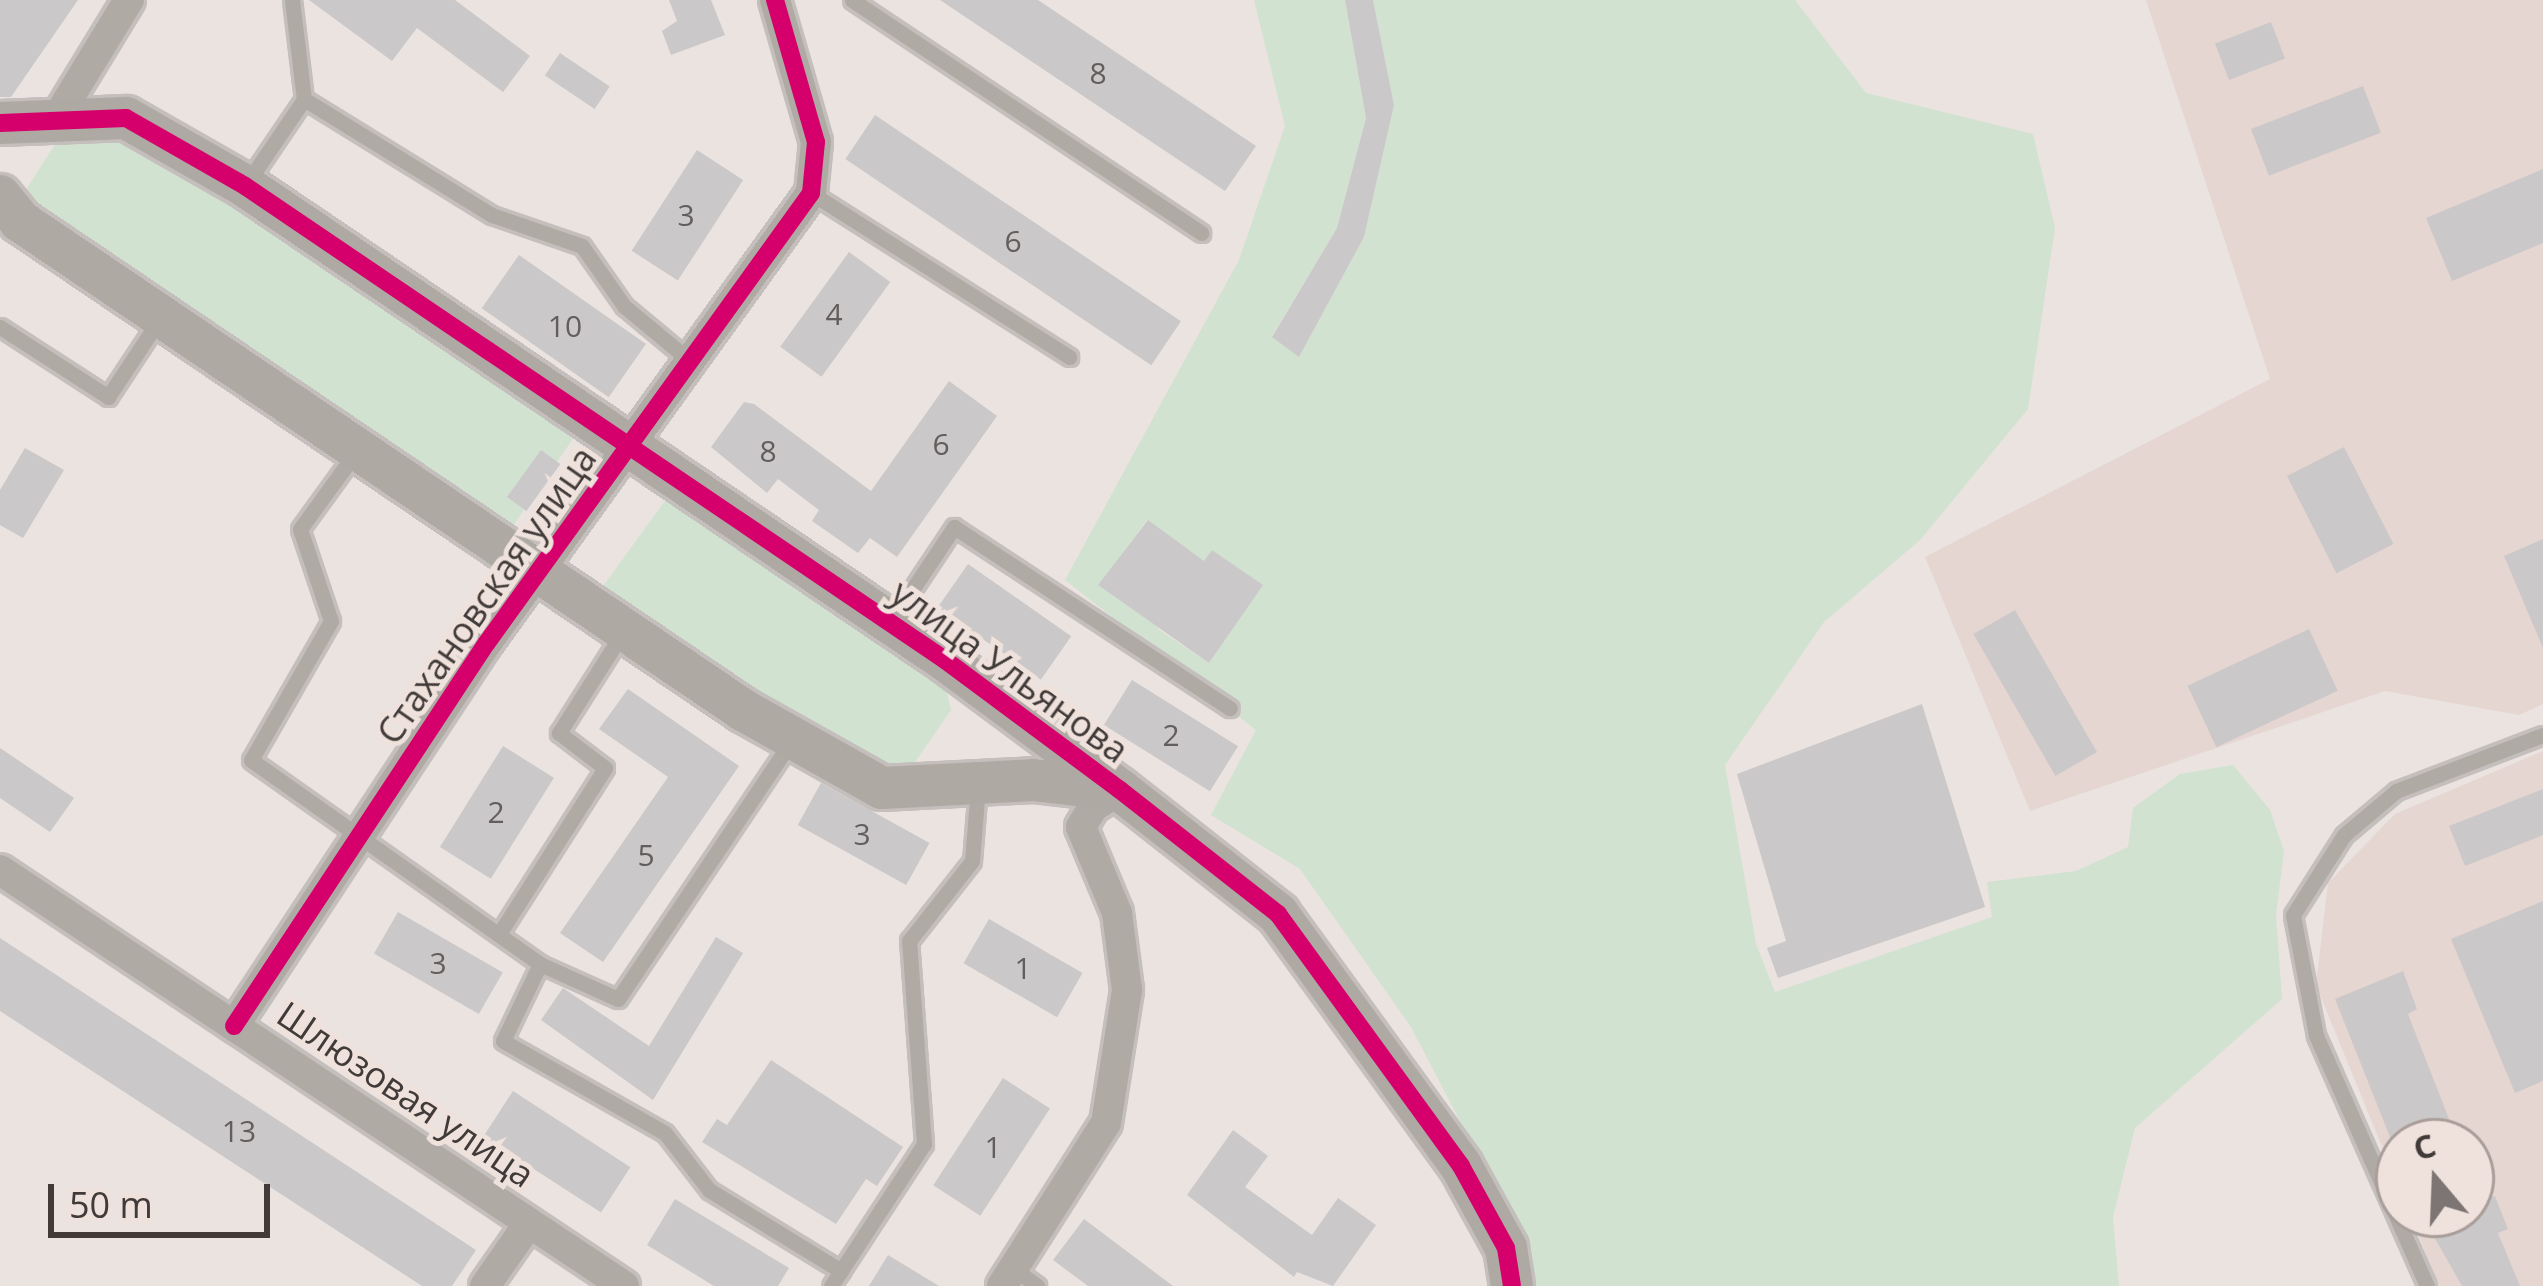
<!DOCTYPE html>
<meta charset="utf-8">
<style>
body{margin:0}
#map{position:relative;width:2543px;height:1286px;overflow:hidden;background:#eae3e0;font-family:"Open Sans",sans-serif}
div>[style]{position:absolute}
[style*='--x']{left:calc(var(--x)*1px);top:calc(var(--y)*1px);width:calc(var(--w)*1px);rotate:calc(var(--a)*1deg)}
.built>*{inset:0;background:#e6d6d1}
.green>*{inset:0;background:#d1e2d0}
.building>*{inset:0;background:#cbc8c9;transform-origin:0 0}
.roads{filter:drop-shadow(3px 0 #c4bfbc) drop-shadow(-3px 0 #c4bfbc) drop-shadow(0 3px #c4bfbc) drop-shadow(0 -3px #c4bfbc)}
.lane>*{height:15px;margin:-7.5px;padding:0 7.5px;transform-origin:7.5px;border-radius:7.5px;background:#afaba4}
.street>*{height:30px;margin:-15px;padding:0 15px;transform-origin:15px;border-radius:15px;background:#afaba4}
.secondary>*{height:42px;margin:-21px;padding:0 21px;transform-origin:21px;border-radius:21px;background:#aea9a3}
.cycleway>*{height:18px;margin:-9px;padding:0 9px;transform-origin:9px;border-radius:9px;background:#d6006c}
span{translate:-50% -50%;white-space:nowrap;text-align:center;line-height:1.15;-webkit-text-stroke:10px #efe1db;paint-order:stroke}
.number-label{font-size:30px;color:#635e5c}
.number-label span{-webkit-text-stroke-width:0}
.street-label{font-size:36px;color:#403a38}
.north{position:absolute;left:2375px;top:1118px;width:120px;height:120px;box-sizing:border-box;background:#efe1db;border:3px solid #a99e9a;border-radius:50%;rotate:341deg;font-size:33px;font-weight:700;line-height:48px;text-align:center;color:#403a38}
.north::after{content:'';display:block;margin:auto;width:42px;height:54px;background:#7c7573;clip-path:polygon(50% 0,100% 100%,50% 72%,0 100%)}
.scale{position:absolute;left:48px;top:1184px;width:222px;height:54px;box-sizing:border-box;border:6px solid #403a38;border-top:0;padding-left:15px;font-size:36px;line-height:42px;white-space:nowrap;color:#403a38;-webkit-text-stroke:9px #efe1db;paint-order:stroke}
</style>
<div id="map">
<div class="built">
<i style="clip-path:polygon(2146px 0,2543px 0,2543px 704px,2519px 715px,2385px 691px,2030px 811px,1925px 557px,2270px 379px)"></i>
<i style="clip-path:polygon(2543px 751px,2543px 1286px,2439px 1286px,2410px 1214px,2471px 1214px,2471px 1142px,2399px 1142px,2399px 1188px,2316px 985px,2328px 883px,2395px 814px)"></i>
</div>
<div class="green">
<i style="clip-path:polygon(evenodd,1254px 0,1345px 0,1366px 118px,1337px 228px,1272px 336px,1299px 357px,1364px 237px,1394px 105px,1373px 0,1795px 0,1866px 93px,2033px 134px,2055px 228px,2028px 409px,1920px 540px,1824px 622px,1725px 765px,1756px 944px,1775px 992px,1992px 917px,1987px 882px,2076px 871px,2128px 847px,2133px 808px,2180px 774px,2233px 765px,2270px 810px,2284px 851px,2276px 915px,2282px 999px,2135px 1128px,2113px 1217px,2119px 1286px,1532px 1286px,1514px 1225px,1411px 1027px,1300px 869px,1211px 815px,1256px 730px,1065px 580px,1239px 260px,1285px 126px,1254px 0,1147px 520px,1181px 545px,1132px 609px,1099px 585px,1147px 520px,1254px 0,1212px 550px,1262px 585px,1209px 663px,1158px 629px,1212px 550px)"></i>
<i style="clip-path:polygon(121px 137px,581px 427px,508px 533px,49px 221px,25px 191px,59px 138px)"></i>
<i style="clip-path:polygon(670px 494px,943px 677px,951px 710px,913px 765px,869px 766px,601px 589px)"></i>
</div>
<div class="building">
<i style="clip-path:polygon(0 0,78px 0,11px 97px,0 97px)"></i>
<i style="clip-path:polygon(309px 0,455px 0,530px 56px,503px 92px,417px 28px,392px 61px)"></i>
<i style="clip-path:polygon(669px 0,711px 0,725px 35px,671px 55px,662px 31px,677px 21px)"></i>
<i style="clip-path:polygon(940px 0,1038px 0,1256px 146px,1225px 191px)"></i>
<i style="clip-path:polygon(1345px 0,1373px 0,1394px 105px,1364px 237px,1299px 357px,1272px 337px,1337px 228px,1366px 118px)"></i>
<i style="left:2271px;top:22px;width:39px;height:60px;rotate:69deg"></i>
<i style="left:560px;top:53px;width:60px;height:27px;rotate:34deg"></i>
<i style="left:2363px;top:86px;width:50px;height:120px;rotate:69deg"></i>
<i style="left:875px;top:115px;width:369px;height:53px;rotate:34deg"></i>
<i style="left:697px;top:150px;width:55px;height:120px;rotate:33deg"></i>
<i style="clip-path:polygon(2543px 169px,2543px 243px,2452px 281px,2426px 218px)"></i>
<i style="left:849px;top:252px;width:51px;height:117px;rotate:36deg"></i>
<i style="left:519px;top:255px;width:155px;height:65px;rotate:35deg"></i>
<i style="clip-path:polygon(949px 381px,997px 416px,897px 557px,870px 538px,858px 553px,812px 521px,819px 510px,778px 479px,767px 493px,711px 447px,744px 402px,754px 404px,871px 491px)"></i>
<i style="left:2344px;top:447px;width:109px;height:64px;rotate:63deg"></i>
<i style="clip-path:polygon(25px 448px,64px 470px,23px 538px,0 525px,0 490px)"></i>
<i style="left:541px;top:450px;width:24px;height:58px;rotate:36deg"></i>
<i style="clip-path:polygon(1148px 520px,1204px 561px,1212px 550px,1263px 585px,1209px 663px,1098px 585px)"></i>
<i style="clip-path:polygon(2543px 539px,2543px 648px,2504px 556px)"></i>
<i style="left:968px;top:564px;width:126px;height:53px;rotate:35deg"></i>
<i style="left:2015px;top:610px;width:164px;height:48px;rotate:60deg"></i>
<i style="left:2309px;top:629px;width:68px;height:134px;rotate:65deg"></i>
<i style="left:1132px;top:680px;width:125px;height:53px;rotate:32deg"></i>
<i style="clip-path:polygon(628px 689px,739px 766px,603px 962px,560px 933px,668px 777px,599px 729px)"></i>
<i style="clip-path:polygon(1922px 704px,1985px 907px,1778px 978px,1767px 948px,1786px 941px,1737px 774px)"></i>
<i style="left:503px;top:746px;width:60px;height:119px;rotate:32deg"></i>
<i style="clip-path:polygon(0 748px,74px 798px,50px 832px,0 798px)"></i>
<i style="left:821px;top:783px;width:124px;height:48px;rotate:29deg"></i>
<i style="clip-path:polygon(2543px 789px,2543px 835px,2465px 866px,2449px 826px)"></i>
<i style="clip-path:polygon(2543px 901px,2543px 1081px,2515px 1093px,2451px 939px)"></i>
<i style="left:398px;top:912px;width:121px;height:48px;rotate:30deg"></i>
<i style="left:989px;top:919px;width:108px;height:51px;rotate:30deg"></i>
<i style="clip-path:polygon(716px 937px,743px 953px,653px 1100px,541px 1020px,563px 988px,649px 1046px)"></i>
<i style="clip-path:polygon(0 938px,476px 1250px,452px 1286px,422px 1286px,0 1011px)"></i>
<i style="clip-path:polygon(2403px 971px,2417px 1009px,2408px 1014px,2458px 1142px,2392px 1142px,2335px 999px)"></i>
<i style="clip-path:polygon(771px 1060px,903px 1147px,877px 1186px,866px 1179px,836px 1224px,702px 1142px,717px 1119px,727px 1125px)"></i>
<i style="left:1003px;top:1078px;width:56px;height:128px;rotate:33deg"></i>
<i style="left:513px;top:1091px;width:140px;height:54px;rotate:33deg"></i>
<i style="clip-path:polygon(1233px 1130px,1268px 1156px,1245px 1187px,1312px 1235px,1338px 1198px,1376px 1225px,1333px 1286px,1297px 1272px,1294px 1277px,1187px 1195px)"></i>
<i style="clip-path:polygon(2495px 1196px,2508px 1229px,2498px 1233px,2520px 1286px,2462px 1286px,2421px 1214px,2471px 1214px,2471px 1204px)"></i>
<i style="clip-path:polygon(675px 1199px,789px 1268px,778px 1286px,714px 1286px,647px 1245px)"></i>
<i style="clip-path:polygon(1084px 1219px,1173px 1286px,1088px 1286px,1053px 1260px)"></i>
<i style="clip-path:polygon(888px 1255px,939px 1286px,869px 1286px)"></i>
</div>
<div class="roads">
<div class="lane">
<i style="--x:292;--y:0;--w:100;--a:83.1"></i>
<i style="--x:852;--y:0;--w:420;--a:33.7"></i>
<i style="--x:247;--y:183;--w:102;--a:-55.8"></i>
<i style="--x:304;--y:99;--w:221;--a:31.7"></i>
<i style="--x:492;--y:215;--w:95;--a:19"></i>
<i style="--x:582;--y:246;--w:73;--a:55"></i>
<i style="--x:624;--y:306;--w:86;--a:39.8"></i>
<i style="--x:811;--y:193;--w:306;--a:32.4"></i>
<i style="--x:0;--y:327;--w:129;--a:32.9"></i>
<i style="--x:108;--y:397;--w:96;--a:-56.5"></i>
<i style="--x:356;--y:452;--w:95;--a:126"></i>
<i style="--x:300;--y:529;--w:97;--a:71.4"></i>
<i style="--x:331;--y:621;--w:160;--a:119.9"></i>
<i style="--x:251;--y:760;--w:354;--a:35.2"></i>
<i style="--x:540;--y:964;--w:85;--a:115.7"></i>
<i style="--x:503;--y:1041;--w:186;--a:29.6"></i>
<i style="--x:665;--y:1133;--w:72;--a:52.3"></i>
<i style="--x:709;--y:1190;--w:155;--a:31.5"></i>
<i style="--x:892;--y:620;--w:112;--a:-56.3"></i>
<i style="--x:954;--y:527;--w:330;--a:33.3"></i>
<i style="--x:499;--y:934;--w:197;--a:-57.4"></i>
<i style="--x:605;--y:768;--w:58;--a:-142.7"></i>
<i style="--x:559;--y:733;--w:120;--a:-57.6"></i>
<i style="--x:540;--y:964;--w:85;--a:24.2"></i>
<i style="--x:618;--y:999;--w:312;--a:-56.1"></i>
<i style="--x:1014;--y:1269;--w:29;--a:36"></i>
<i style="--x:831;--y:1286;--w:170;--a:-56.8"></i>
<i style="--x:924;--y:1144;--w:204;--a:-94.2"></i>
<i style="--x:909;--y:941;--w:102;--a:-51.8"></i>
<i style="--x:972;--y:861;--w:74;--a:-85.4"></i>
<i style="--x:2427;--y:1286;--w:274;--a:-113.9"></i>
<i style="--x:2316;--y:1035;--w:122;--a:-100.9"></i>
<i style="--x:2293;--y:915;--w:95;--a:-57.5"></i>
<i style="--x:2344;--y:835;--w:68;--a:-40.2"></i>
<i style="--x:2396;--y:791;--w:157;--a:-20.9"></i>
</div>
<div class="street">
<i style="--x:55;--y:121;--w:142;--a:-58.6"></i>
<i style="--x:0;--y:870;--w:750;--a:33.69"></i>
<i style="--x:234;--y:1026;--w:458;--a:-56.6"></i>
<i style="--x:486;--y:644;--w:556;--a:-54.22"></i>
<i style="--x:811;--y:193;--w:51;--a:-84.4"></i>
<i style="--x:816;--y:142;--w:148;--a:-106.1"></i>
<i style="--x:485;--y:1286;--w:77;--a:-55.1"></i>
<i style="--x:1002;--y:1286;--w:193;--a:-57.5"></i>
<i style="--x:1106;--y:1123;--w:135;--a:-81"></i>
<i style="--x:1127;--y:990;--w:78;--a:-97.4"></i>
<i style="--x:1117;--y:913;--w:93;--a:-112.7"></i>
<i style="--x:1081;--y:827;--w:23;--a:-59"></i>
<i style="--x:1093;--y:807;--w:32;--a:-32"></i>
</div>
<div class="secondary">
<i style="--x:0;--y:123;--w:126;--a:-2.3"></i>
<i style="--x:126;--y:118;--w:137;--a:29.7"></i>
<i style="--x:245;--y:186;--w:845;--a:34.1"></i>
<i style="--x:945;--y:660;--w:218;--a:36.6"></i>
<i style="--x:1120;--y:790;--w:201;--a:38.1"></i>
<i style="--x:1278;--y:914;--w:311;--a:54"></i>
<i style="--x:1461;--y:1166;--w:94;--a:61.2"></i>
<i style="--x:1506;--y:1248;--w:38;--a:81"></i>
<i style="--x:0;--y:196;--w:32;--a:51"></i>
<i style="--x:20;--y:221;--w:873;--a:34.07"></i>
<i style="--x:743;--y:710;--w:159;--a:29.3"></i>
<i style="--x:882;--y:788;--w:151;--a:-3"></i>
<i style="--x:1033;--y:780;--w:87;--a:6.6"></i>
</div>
</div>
<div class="cycleway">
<i style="--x:0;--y:123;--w:126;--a:-2.3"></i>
<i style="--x:126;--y:118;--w:137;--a:29.7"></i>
<i style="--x:245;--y:186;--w:845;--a:34.1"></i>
<i style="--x:945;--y:660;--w:218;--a:36.6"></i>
<i style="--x:1120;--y:790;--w:201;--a:38.1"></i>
<i style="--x:1278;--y:914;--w:311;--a:54"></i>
<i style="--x:1461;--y:1166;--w:94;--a:61.2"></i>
<i style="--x:1506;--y:1248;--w:38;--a:81"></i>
<i style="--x:234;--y:1026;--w:458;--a:-56.6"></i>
<i style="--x:486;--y:644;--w:556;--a:-54.22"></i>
<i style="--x:811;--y:193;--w:51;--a:-84.4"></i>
<i style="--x:816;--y:142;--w:148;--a:-106.1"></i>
</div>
<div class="number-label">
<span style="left:1098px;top:73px">8</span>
<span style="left:686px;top:215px">3</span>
<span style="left:1013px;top:241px">6</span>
<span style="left:834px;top:314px">4</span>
<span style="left:565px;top:326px">10</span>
<span style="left:941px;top:444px">6</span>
<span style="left:768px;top:451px">8</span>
<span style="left:1171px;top:735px">2</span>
<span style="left:496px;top:812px">2</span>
<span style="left:862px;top:834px">3</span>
<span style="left:646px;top:855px">5</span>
<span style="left:438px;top:963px">3</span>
<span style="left:1023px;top:968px">1</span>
<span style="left:239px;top:1131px">13</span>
<span style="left:993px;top:1147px">1</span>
</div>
<div class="street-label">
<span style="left:486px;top:595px;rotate:-55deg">Стахановская улица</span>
<span style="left:1010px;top:671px;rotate:36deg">улица Ульянова</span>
<span style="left:406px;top:1094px;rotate:34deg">Шлюзовая улица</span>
</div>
<div class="north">С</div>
<div class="scale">50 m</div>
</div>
